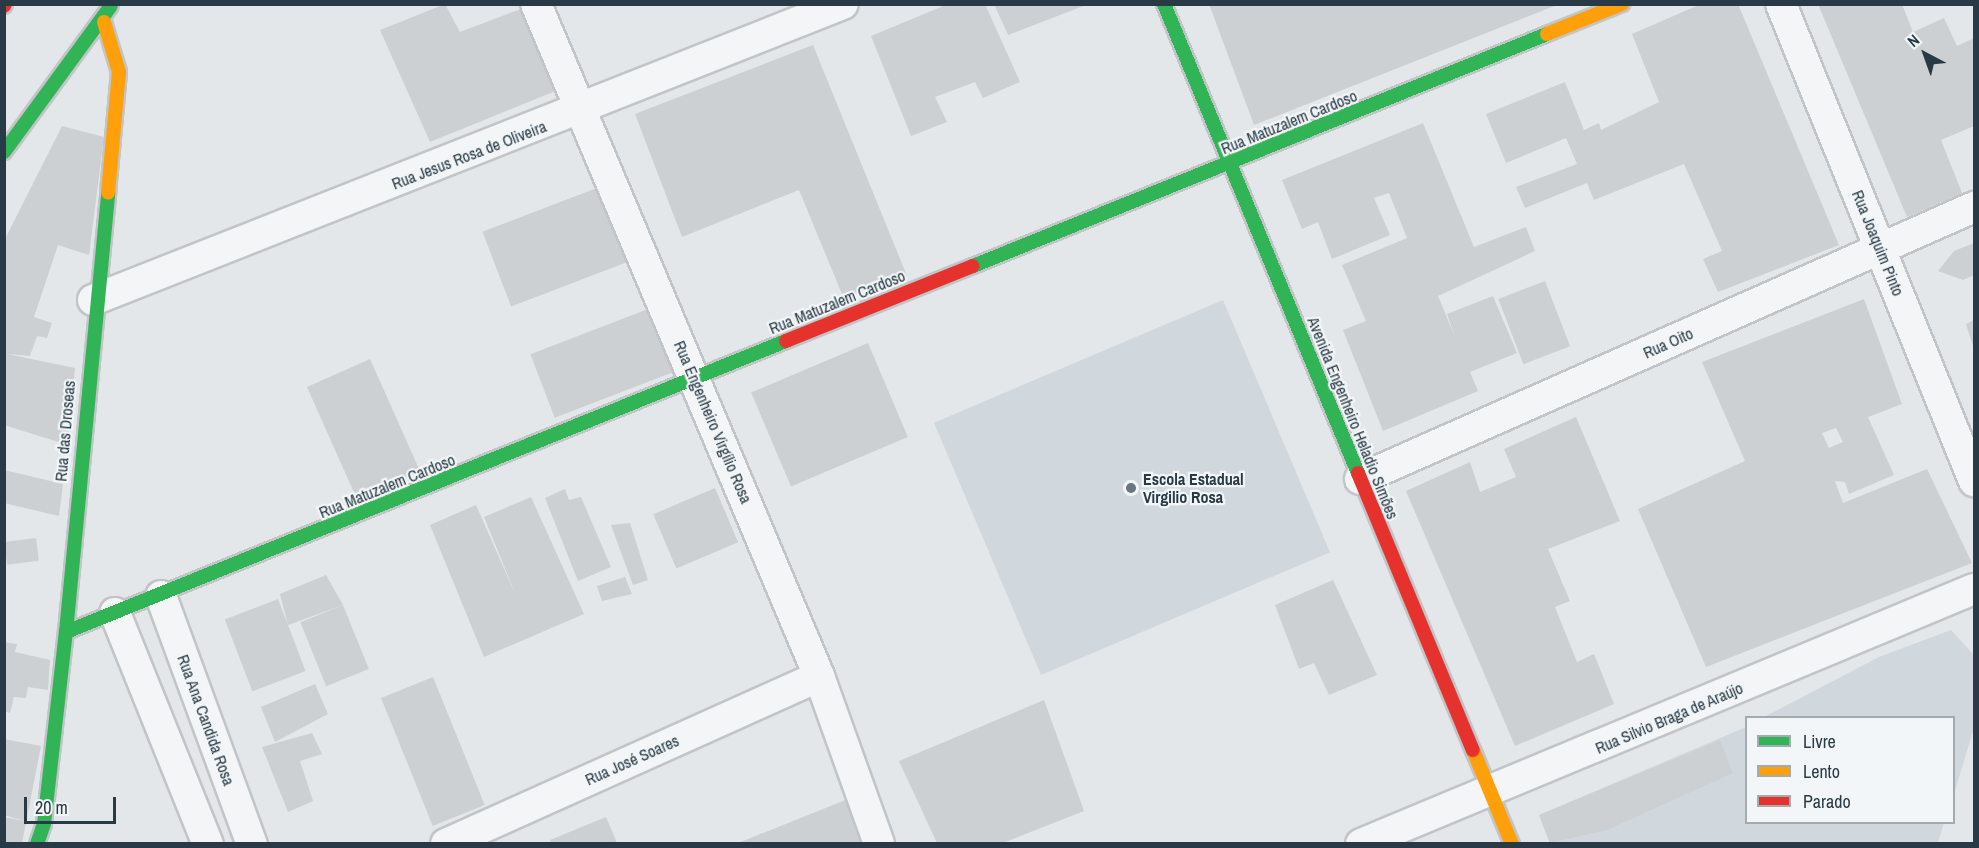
<!DOCTYPE html>
<meta charset="utf-8">
<style>
body{margin:0}
#map{position:relative;width:1979px;height:848px;overflow:hidden;background:#e4e7e9;font-family:"Archivo Narrow",sans-serif}
div>[style]{position:absolute}
[style*='--x']{left:calc(var(--x)*1px);top:calc(var(--y)*1px);width:calc(var(--w)*1px);rotate:calc(var(--a)*1deg)}
.built>*{inset:0;background:#d1d8dd;transform-origin:0 0}
.building>*{inset:0;background:#ccd0d2;transform-origin:0 0}
.roads{filter:drop-shadow(2px 0 #c2c5c7) drop-shadow(-2px 0 #c2c5c7) drop-shadow(0 2px #c2c5c7) drop-shadow(0 -2px #c2c5c7)}
.street>*{height:30px;margin:-15px;padding:0 15px;transform-origin:15px;border-radius:15px;background:#f3f5f6}
.fast>*{height:14px;margin:-7px;padding:0 7px;transform-origin:7px;border-radius:7px;background:#30b455}
.slow>*{height:14px;margin:-7px;padding:0 7px;transform-origin:7px;border-radius:7px;background:#ff9f0a}
.jam>*{height:14px;margin:-7px;padding:0 7px;transform-origin:7px;border-radius:7px;background:#e5322d}
.dots>*{width:16px;height:16px;translate:-50% -50%;box-sizing:border-box;border:3px solid #f2f6f8;border-radius:50%}
span{translate:-50% -50%;white-space:nowrap;text-align:center;line-height:1.15;-webkit-text-stroke:4.5px #f2f6f8;paint-order:stroke}
.street-label{font-size:16px;color:#283a45}
.poi-label{font-size:16px;color:#283a45;font-weight:700}
.left{translate:0 -50%;text-align:left}
.frame{position:absolute;inset:0;border:6px solid #283a45;pointer-events:none}
.legend{position:absolute;left:1745px;top:716px;width:210px;height:108px;box-sizing:border-box;background:#f2f6f8;border:2px solid #a1abb0;margin:0;padding:8px 10px;list-style:none;font-size:18px;color:#283a45}
.legend li{display:flex;align-items:center;gap:12px;height:30px}
.legend b{width:30px;border:2px solid #a1abb0}
.north{position:absolute;left:1895px;top:24px;width:60px;height:60px;-webkit-text-stroke:4px #f2f6f8;paint-order:stroke;rotate:319deg;font-size:16px;font-weight:700;line-height:24px;text-align:center;color:#283a45}
.north::after{content:'';display:block;margin:auto;width:21px;height:27px;background:#283a45;clip-path:polygon(50% 0,100% 100%,50% 72%,0 100%)}
.scale{position:absolute;left:24px;top:797px;width:92px;height:27px;box-sizing:border-box;border:3px solid #283a45;border-top:0;padding-left:8px;font-size:18px;line-height:21px;white-space:nowrap;color:#283a45;-webkit-text-stroke:4px #f2f6f8;paint-order:stroke}
</style>
<div id="map">
<div class="built">
<i style="left:1223px;top:300px;width:274px;height:314px;rotate:67deg"></i>
<i style="clip-path:polygon(1951px 630px,1974px 655px,1974px 728px,1954px 794px,1954px 718px,1764px 717px,1879px 657px)"></i>
<i style="clip-path:polygon(1746px 727px,1746px 822px,1944px 823px,1938px 843px,1550px 844px,1539px 815px)"></i>
</div>
<div class="building">
<i style="clip-path:polygon(445px 4px,460px 32px,526px 7px,558px 90px,430px 142px,380px 30px)"></i>
<i style="clip-path:polygon(948px 4px,985px 4px,1020px 82px,983px 98px,975px 82px,935px 97px,947px 122px,911px 136px,871px 36px)"></i>
<i style="clip-path:polygon(994px 4px,1086px 4px,1086px 5px,1008px 35px)"></i>
<i style="clip-path:polygon(1209px 4px,1557px 4px,1557px 5px,1254px 125px)"></i>
<i style="clip-path:polygon(1701px 4px,1738px 4px,1839px 245px,1718px 292px,1703px 259px,1722px 251px,1684px 164px,1594px 200px,1587px 183px,1525px 208px,1516px 187px,1577px 164px,1566px 138px,1506px 163px,1486px 114px,1565px 82px,1584px 130px,1599px 123px,1601px 130px,1659px 102px,1632px 34px)"></i>
<i style="clip-path:polygon(1818px 4px,1902px 4px,1913px 32px,1944px 18px,1957px 46px,1974px 38px,1974px 126px,1941px 140px,1962px 193px,1907px 217px)"></i>
<i style="clip-path:polygon(813px 45px,907px 276px,844px 299px,799px 190px,682px 237px,635px 114px)"></i>
<i style="clip-path:polygon(1423px 123px,1474px 247px,1526px 227px,1535px 251px,1438px 296px,1455px 337px,1447px 314px,1493px 296px,1517px 353px,1470px 372px,1478px 391px,1383px 431px,1343px 330px,1366px 321px,1342px 265px,1407px 238px,1389px 193px,1374px 198px,1390px 235px,1332px 259px,1318px 222px,1302px 229px,1282px 180px)"></i>
<i style="clip-path:polygon(62px 126px,104px 137px,89px 255px,58px 245px,34px 317px,52px 323px,47px 338px,37px 336px,30px 356px,7px 354px,75px 368px,68px 445px,4px 425px,4px 241px)"></i>
<i style="left:602px;top:186px;width:80px;height:128px;rotate:69deg"></i>
<i style="clip-path:polygon(1974px 243px,1974px 275px,1963px 280px,1938px 271px,1954px 251px)"></i>
<i style="left:1545px;top:281px;width:70px;height:50px;rotate:69deg"></i>
<i style="clip-path:polygon(evenodd,1864px 299px,1902px 404px,1868px 417px,1894px 475px,1849px 494px,1845px 482px,1835px 481px,1843px 503px,1927px 469px,1972px 563px,1706px 667px,1638px 509px,1745px 461px,1702px 362px,1864px 299px,1836px 428px,1843px 442px,1829px 448px,1822px 433px,1836px 428px)"></i>
<i style="left:648px;top:309px;width:68px;height:126px;rotate:69deg"></i>
<i style="clip-path:polygon(1974px 320px,1974px 349px,1966px 324px)"></i>
<i style="left:868px;top:343px;width:102px;height:127px;rotate:67deg"></i>
<i style="left:370px;top:359px;width:124px;height:69px;rotate:66deg"></i>
<i style="clip-path:polygon(1576px 417px,1620px 521px,1548px 549px,1570px 601px,1555px 607px,1577px 662px,1594px 654px,1614px 704px,1515px 746px,1406px 491px,1470px 462px,1480px 492px,1516px 477px,1504px 449px)"></i>
<i style="clip-path:polygon(4px 470px,63px 484px,59px 516px,4px 503px)"></i>
<i style="left:715px;top:488px;width:59px;height:67px;rotate:67deg"></i>
<i style="clip-path:polygon(565px 489px,569px 500px,581px 497px,611px 567px,578px 581px,545px 498px)"></i>
<i style="clip-path:polygon(531px 497px,584px 614px,484px 657px,430px 525px,476px 505px,517px 598px,484px 517px)"></i>
<i style="clip-path:polygon(630px 523px,648px 580px,633px 585px,611px 525px)"></i>
<i style="left:36px;top:538px;width:23px;height:32px;rotate:83deg"></i>
<i style="clip-path:polygon(326px 575px,343px 605px,288px 625px,280px 594px)"></i>
<i style="clip-path:polygon(625px 577px,632px 594px,602px 601px,597px 586px)"></i>
<i style="clip-path:polygon(1333px 580px,1377px 675px,1329px 695px,1314px 663px,1299px 669px,1275px 605px)"></i>
<i style="left:278px;top:599px;width:77px;height:57px;rotate:69deg"></i>
<i style="left:343px;top:605px;width:69px;height:46px;rotate:68deg"></i>
<i style="clip-path:polygon(4px 642px,17px 644px,15px 652px,50px 660px,48px 690px,28px 687px,26px 698px,14px 697px,10px 713px,4px 711px)"></i>
<i style="left:433px;top:677px;width:138px;height:56px;rotate:68deg"></i>
<i style="clip-path:polygon(315px 684px,328px 714px,275px 742px,261px 707px)"></i>
<i style="clip-path:polygon(1044px 700px,1084px 811px,1003px 843px,937px 843px,899px 761px)"></i>
<i style="clip-path:polygon(312px 733px,322px 754px,300px 761px,313px 801px,288px 812px,262px 747px)"></i>
<i style="clip-path:polygon(4px 739px,41px 746px,22px 843px,4px 843px,4px 817px,25px 821px,4px 815px)"></i>
<i style="clip-path:polygon(1720px 740px,1733px 773px,1607px 830px,1550px 843px,1539px 815px)"></i>
<i style="clip-path:polygon(848px 799px,867px 843px,738px 843px)"></i>
<i style="clip-path:polygon(606px 817px,617px 843px,552px 843px,550px 840px)"></i>
</div>
<div class="roads">
<div class="street">
<i style="--x:536;--y:4;--w:729;--a:67.16"></i>
<i style="--x:819;--y:676;--w:178;--a:70.3"></i>
<i style="--x:1781;--y:4;--w:515;--a:67.97"></i>
<i style="--x:93;--y:300;--w:806;--a:-21.54"></i>
<i style="--x:1360;--y:479;--w:672;--a:-23.89"></i>
<i style="--x:161;--y:596;--w:264;--a:69.9"></i>
<i style="--x:115;--y:613;--w:249;--a:68.1"></i>
<i style="--x:446;--y:844;--w:409;--a:-24.2"></i>
<i style="--x:1361;--y:844;--w:664;--a:-22.59"></i>
</div>
<div class="fast">
<i style="--x:1164;--y:4;--w:508;--a:67.53"></i>
<i style="--x:4;--y:152;--w:181;--a:-53.8"></i>
<i style="--x:973;--y:266;--w:619;--a:-22.01"></i>
<i style="--x:66;--y:632;--w:777;--a:-22.01"></i>
<i style="--x:37;--y:844;--w:21;--a:-71"></i>
<i style="--x:44;--y:824;--w:193;--a:-83.5"></i>
<i style="--x:66;--y:632;--w:441;--a:-84.5"></i>
</div>
<div class="slow">
<i style="--x:104;--y:22;--w:52;--a:73.3"></i>
<i style="--x:119;--y:72;--w:121;--a:95.2"></i>
<i style="--x:1547;--y:34;--w:81;--a:-21.8"></i>
<i style="--x:1473;--y:750;--w:102;--a:67.5"></i>
</div>
<div class="jam">
<i style="--x:4;--y:6;--w:2;--a:-63"></i>
<i style="--x:786;--y:341;--w:201;--a:-21.9"></i>
<i style="--x:1358;--y:473;--w:300;--a:67.5"></i>
</div>
</div>
<div class="dots">
<i style="left:1131px;top:488px;background:#6a777e"></i>
</div>
<div class="street-label">
<span style="left:1289px;top:122px;rotate:-22deg">Rua Matuzalem Cardoso</span>
<span style="left:469px;top:155px;rotate:-21deg">Rua Jesus Rosa de Oliveira</span>
<span style="left:1878px;top:243px;rotate:68deg">Rua Joaquim Pinto</span>
<span style="left:837px;top:302px;rotate:-22deg">Rua Matuzalem Cardoso</span>
<span style="left:1668px;top:343px;rotate:-24deg">Rua Oito</span>
<span style="left:1353px;top:418px;rotate:68deg">Avenida Engenheiro Heladio Simões</span>
<span style="left:713px;top:422px;rotate:67deg">Rua Engenheiro Virgílio Rosa</span>
<span style="left:65px;top:431px;rotate:-85deg">Rua das Droseas</span>
<span style="left:387px;top:486px;rotate:-22deg">Rua Matuzalem Cardoso</span>
<span style="left:1669px;top:718px;rotate:-23deg">Rua Silvio Braga de Araújo</span>
<span style="left:206px;top:720px;rotate:70deg">Rua Ana Candida Rosa</span>
<span style="left:632px;top:760px;rotate:-24deg">Rua José Soares</span>
</div>
<div class="poi-label">
<span class="left" style="left:1143px;top:488px">Escola Estadual<br>Virgilio Rosa</span>
</div>
<div class="frame"></div>
<ul class="legend">
<li><b style="height:8px;background:#30b455"></b>Livre</li>
<li><b style="height:8px;background:#ff9f0a"></b>Lento</li>
<li><b style="height:8px;background:#e5322d"></b>Parado</li>
</ul>
<div class="north">N</div>
<div class="scale">20 m</div>
</div>
